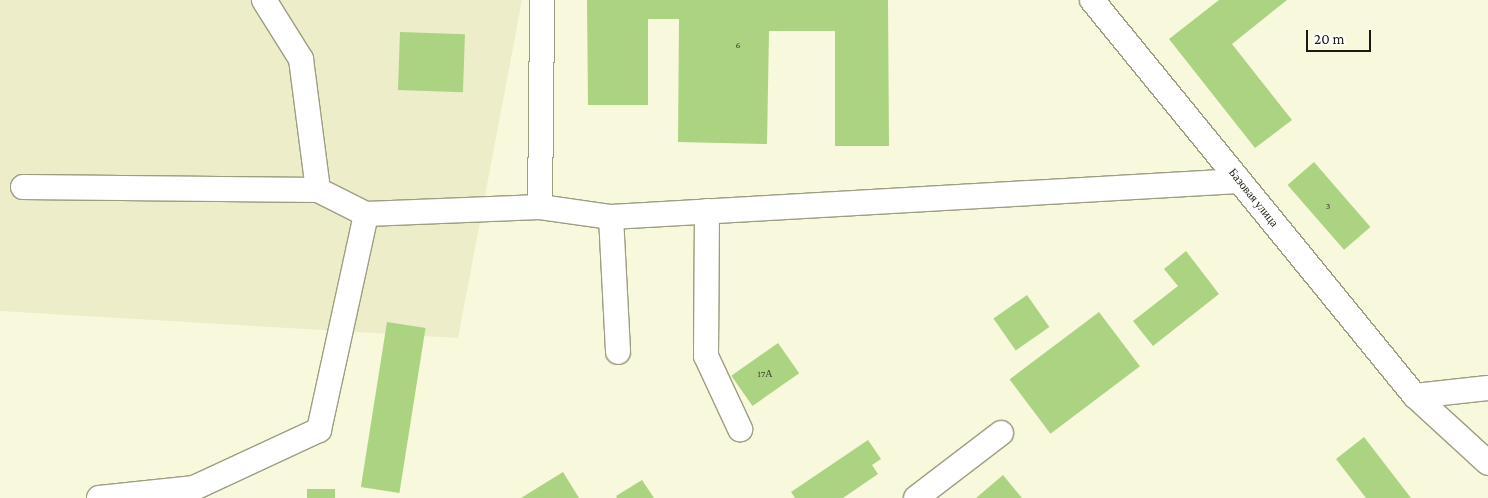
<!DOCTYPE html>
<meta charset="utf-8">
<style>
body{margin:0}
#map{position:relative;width:1488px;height:498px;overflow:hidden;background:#f8f8dc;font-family:"Crimson Pro",serif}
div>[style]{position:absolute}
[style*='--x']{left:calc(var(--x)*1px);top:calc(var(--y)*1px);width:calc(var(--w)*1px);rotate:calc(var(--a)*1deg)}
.built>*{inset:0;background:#ededc9}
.building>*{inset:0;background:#acd382;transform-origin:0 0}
.roads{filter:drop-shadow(1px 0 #9d9d82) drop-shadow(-1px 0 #9d9d82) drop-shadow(0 1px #9d9d82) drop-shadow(0 -1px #9d9d82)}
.minor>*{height:24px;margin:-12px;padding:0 12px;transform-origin:12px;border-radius:12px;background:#fff}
span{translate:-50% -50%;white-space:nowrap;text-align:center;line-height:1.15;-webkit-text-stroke:5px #fff;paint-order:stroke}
.number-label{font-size:10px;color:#3e482c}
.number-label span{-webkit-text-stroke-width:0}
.street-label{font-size:12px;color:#1a1a10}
.scale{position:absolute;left:1306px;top:30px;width:65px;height:22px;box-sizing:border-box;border:2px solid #1a1a10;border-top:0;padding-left:6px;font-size:15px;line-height:18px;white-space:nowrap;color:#1a1a10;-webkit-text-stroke:4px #fff;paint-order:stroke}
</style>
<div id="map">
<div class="built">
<i style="clip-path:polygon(0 0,522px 0,458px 338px,0 311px)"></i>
</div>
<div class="building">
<i style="clip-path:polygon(587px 0,888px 0,889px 146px,835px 146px,835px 31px,769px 31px,767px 144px,678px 142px,679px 19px,648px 19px,648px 105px,588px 105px)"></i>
<i style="clip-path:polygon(1219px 0,1287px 0,1232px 44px,1292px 120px,1255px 148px,1169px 39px)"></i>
<i style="left:400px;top:32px;width:65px;height:58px;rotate:2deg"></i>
<i style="left:1314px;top:162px;width:86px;height:35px;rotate:49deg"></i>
<i style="clip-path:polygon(1186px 251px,1219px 294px,1153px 346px,1133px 321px,1178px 286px,1164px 269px)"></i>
<i style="left:1027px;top:295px;width:39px;height:41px;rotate:55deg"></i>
<i style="left:1099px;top:312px;width:68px;height:112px;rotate:53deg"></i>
<i style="left:387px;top:322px;width:39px;height:167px;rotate:9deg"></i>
<i style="left:778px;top:343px;width:37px;height:57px;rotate:55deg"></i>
<i style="clip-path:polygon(1364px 437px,1411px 498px,1366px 498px,1336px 459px)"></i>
<i style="clip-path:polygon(868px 440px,881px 459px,872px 465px,878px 474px,843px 498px,795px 498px,791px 492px)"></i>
<i style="clip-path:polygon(563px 472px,579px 498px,521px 498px)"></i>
<i style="clip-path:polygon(1003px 475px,1022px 498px,976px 498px)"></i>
<i style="clip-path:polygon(642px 480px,654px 498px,617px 498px,616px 496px)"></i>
<i style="left:307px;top:489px;width:28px;height:9px"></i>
</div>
<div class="roads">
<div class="minor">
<i style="--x:264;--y:0;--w:70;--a:57.9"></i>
<i style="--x:301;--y:59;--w:132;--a:82.6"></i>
<i style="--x:318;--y:190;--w:54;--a:26.6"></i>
<i style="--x:366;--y:214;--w:174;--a:-2.3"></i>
<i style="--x:540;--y:207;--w:72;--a:8"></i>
<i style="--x:611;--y:217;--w:629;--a:-3.28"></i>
<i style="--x:1092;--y:0;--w:511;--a:50.8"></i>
<i style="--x:1415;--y:396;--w:99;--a:42.5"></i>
<i style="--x:23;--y:187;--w:295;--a:0.6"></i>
<i style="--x:540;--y:207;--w:207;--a:-89.4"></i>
<i style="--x:707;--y:211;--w:145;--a:90.4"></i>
<i style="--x:706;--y:356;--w:81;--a:65"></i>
<i style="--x:611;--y:217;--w:135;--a:87"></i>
<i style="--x:1415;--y:396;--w:73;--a:-6.3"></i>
<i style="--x:99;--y:498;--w:96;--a:-6"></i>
<i style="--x:194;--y:488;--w:138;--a:-24.9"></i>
<i style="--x:319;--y:430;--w:221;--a:-77.7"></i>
<i style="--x:916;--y:498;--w:107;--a:-37.4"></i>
</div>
</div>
<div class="number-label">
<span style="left:738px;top:45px">6</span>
<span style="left:1328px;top:206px">3</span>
<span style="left:765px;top:374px">17А</span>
</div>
<div class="street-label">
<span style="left:1253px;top:198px;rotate:51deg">Базовая улица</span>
</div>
<div class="scale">20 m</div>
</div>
